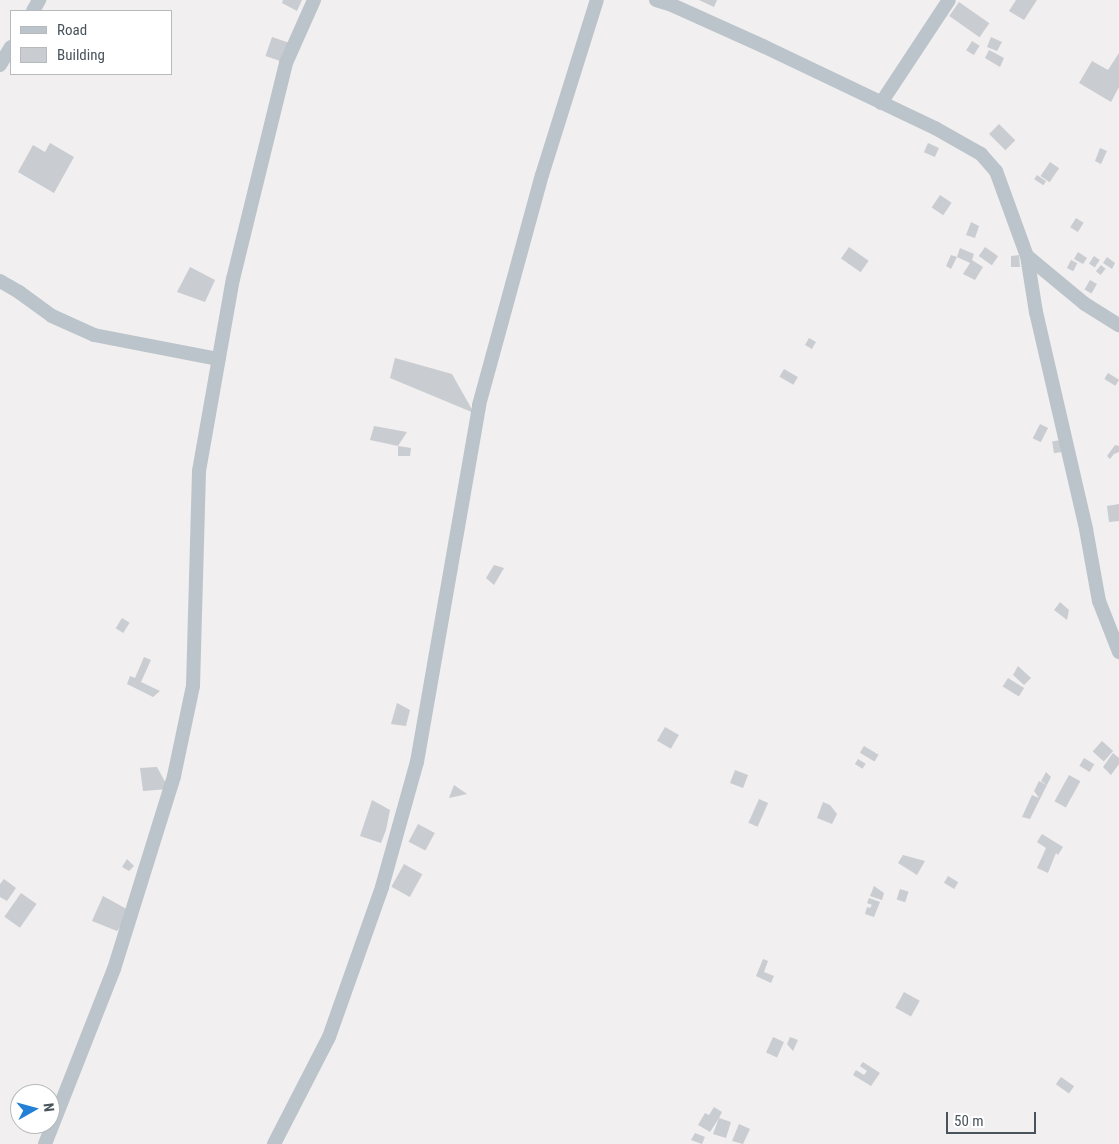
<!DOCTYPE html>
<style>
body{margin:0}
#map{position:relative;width:1119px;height:1144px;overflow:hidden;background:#f1efef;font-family:"Roboto Condensed",sans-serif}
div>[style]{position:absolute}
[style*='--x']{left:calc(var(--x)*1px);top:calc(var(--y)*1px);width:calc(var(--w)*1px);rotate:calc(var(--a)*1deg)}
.building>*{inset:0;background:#c9ccd1;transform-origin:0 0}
.street>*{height:14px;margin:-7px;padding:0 7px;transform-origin:7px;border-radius:7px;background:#bbc4cb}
span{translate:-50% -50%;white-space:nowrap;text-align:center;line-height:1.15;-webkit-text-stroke:4px #fff;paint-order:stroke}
.legend{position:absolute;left:10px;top:10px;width:162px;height:65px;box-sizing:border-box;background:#fff;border:1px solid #b6babd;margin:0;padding:6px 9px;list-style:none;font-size:15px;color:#48535b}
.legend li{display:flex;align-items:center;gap:10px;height:25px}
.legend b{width:25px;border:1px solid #b6babd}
.north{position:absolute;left:10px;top:1084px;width:50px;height:50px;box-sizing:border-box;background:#fff;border:1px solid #b6babd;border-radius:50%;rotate:83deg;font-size:14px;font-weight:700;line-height:20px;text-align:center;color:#48535b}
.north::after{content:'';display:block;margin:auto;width:18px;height:22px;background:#2380d6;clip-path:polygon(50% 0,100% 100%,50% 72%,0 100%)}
.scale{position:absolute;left:946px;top:1112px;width:90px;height:22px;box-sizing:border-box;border:2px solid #48535b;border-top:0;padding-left:6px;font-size:15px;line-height:18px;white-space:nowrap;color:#48535b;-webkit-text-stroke:4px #fff;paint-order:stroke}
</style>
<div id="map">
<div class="building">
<i style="clip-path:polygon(283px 0,302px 0,297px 11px,282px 3px)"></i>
<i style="clip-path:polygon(699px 0,717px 0,714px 7px)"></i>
<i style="clip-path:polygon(1016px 0,1037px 0,1024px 20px,1009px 11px)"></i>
<i style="left:959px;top:2px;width:37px;height:17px;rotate:35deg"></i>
<i style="left:272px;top:37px;width:18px;height:20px;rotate:19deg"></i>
<i style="clip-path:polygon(991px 37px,1002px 42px,997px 51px,987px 47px)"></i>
<i style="left:972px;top:41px;width:9px;height:11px;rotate:32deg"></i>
<i style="clip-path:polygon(989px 50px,1004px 58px,1000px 67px,985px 58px)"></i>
<i style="clip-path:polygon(1119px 53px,1119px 87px,1111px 102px,1079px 83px,1092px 61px,1108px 70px)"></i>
<i style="left:999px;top:124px;width:23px;height:14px;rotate:45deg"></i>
<i style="clip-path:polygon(50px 143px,74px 157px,54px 193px,18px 172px,33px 145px,45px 152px)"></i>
<i style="left:928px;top:143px;width:12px;height:10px;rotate:24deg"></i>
<i style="clip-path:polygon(1100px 148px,1107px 151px,1101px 164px,1095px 161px)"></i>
<i style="left:1050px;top:162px;width:11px;height:17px;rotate:34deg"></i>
<i style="left:1037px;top:175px;width:11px;height:5px;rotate:34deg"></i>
<i style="left:940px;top:195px;width:14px;height:15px;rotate:34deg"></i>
<i style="left:1076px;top:218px;width:9px;height:11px;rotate:32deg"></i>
<i style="clip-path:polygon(971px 222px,979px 226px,975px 238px,966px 235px)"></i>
<i style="left:849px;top:247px;width:24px;height:14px;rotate:35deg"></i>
<i style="left:985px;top:247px;width:16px;height:11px;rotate:35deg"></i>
<i style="clip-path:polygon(960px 248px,974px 254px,972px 260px,983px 267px,975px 280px,963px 274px,970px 263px,957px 257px)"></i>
<i style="clip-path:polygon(1078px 252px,1087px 258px,1083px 264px,1074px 259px)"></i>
<i style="clip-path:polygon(951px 255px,957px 257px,951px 269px,946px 266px)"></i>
<i style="clip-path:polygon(1019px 255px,1020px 267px,1011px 267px,1011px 256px)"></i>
<i style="left:1094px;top:256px;width:7px;height:9px;rotate:34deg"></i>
<i style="clip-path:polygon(1107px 257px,1115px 263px,1112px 269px,1103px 263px)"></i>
<i style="left:1071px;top:260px;width:7px;height:9px;rotate:27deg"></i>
<i style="left:1101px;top:265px;width:6px;height:8px;rotate:39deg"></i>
<i style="clip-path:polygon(190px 267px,215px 280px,205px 302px,177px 292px)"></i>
<i style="left:1090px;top:280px;width:8px;height:11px;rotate:30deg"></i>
<i style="left:809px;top:338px;width:8px;height:8px;rotate:30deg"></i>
<i style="clip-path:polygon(395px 358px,452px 374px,474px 413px,390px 378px)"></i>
<i style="left:784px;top:369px;width:16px;height:9px;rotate:30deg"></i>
<i style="left:1108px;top:373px;width:13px;height:7px;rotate:32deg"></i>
<i style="left:1040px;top:424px;width:9px;height:16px;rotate:27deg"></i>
<i style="clip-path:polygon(374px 426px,407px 432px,398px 446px,370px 440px)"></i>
<i style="left:1061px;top:440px;width:12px;height:9px;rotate:81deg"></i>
<i style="clip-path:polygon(1115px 445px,1119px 446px,1119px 452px,1114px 454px,1110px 459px,1107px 456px)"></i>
<i style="clip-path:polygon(398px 446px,411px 448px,410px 456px,398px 456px)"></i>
<i style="clip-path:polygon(1119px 504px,1119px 521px,1109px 522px,1107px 506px)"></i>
<i style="clip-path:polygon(494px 565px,504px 568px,494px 585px,486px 578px)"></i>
<i style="clip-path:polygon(1060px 602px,1069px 610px,1067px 620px,1054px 610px)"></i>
<i style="left:122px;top:618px;width:9px;height:12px;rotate:32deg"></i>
<i style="clip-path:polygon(144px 657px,151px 660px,141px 682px,160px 691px,153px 697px,127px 684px,130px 676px,135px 678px)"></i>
<i style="clip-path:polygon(1018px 666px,1031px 678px,1024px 685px,1013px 675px)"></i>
<i style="left:1008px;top:678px;width:19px;height:10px;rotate:32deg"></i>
<i style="clip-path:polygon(397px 703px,410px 710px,406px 726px,391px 724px)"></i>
<i style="left:665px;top:727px;width:16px;height:16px;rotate:30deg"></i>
<i style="left:1102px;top:741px;width:15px;height:14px;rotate:42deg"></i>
<i style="left:864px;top:746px;width:17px;height:8px;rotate:31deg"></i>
<i style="clip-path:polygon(1113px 753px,1119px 758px,1119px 764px,1111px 775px,1103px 767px)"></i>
<i style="left:1084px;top:758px;width:12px;height:9px;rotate:31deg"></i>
<i style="left:858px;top:759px;width:9px;height:6px;rotate:32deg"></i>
<i style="clip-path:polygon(157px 767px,169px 789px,143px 791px,140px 768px)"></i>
<i style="left:735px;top:770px;width:14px;height:14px;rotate:21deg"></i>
<i style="clip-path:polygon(1046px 772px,1051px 777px,1047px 785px,1041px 781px)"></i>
<i style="left:1069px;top:775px;width:13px;height:30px;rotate:29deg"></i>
<i style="clip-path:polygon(1039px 781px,1047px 785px,1030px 819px,1022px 817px,1032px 795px,1039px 798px,1034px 791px)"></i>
<i style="clip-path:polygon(454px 785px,467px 794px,449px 798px)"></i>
<i style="left:759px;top:799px;width:10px;height:26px;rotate:24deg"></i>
<i style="clip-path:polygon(372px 800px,390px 810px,386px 830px,381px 843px,360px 836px)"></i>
<i style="clip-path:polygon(823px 802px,830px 805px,837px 814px,832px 824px,817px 818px)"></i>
<i style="left:418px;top:824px;width:19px;height:20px;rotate:28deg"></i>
<i style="clip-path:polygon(1042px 834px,1063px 847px,1058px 855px,1056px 853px,1048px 873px,1037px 868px,1046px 848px,1037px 842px)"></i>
<i style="clip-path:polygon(903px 855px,925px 861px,917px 875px,898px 863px)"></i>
<i style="clip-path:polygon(127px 859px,134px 866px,129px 871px,122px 867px)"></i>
<i style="left:404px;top:864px;width:21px;height:26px;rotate:29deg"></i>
<i style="left:948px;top:876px;width:12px;height:8px;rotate:31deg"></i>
<i style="clip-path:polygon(4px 879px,16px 888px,7px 901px,0 897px,0 884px)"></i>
<i style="clip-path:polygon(874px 886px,884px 893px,882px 900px,870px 896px)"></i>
<i style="left:900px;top:889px;width:9px;height:11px;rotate:18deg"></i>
<i style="left:21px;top:893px;width:19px;height:29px;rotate:35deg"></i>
<i style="clip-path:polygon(103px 896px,132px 912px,117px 931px,92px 921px)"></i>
<i style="clip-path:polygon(869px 898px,880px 902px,874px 917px,865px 914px,867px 907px,870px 908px,872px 905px,867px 903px)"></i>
<i style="clip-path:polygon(763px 959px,768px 961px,764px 972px,774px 976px,771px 983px,756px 976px)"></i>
<i style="left:904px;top:992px;width:18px;height:18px;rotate:29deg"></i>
<i style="left:773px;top:1037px;width:12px;height:17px;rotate:24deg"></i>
<i style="clip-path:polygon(790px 1037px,798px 1040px,793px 1051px,787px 1044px)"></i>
<i style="clip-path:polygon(863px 1062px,880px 1073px,871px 1086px,853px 1075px,856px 1070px,864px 1075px,867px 1071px,860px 1066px)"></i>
<i style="left:1061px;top:1077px;width:16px;height:9px;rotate:35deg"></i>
<i style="clip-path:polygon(714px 1107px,722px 1112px,719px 1118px,731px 1122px,726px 1138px,713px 1134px,719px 1118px,710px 1132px,698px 1125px,705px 1113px,709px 1115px)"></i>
<i style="clip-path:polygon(739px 1124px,750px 1129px,743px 1144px,732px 1141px)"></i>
<i style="clip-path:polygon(695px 1133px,705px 1137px,702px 1144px,691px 1140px)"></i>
</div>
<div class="street">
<i style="--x:656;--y:0;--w:17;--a:17"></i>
<i style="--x:672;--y:5;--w:100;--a:24.3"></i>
<i style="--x:763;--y:46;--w:191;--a:25.5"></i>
<i style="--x:935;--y:128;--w:53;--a:29.5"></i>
<i style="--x:981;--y:154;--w:23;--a:49"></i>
<i style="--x:996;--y:171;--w:90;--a:70"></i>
<i style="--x:1027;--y:256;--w:57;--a:80.9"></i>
<i style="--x:1036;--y:312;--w:223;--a:77"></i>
<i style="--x:1086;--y:529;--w:73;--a:79.8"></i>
<i style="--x:1099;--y:601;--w:55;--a:68.6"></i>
<i style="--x:33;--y:11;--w:13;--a:-61"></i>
<i style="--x:0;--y:65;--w:21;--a:-59"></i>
<i style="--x:881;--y:103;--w:123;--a:-56.6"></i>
<i style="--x:1027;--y:256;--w:75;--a:39.6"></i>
<i style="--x:1085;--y:304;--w:40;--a:32"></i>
<i style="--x:0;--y:281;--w:22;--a:30"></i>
<i style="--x:19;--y:292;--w:41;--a:36"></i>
<i style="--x:52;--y:316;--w:46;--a:24.3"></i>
<i style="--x:94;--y:335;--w:127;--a:10.9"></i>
<i style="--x:45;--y:1144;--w:188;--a:-68.5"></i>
<i style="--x:114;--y:969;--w:202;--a:-72.7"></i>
<i style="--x:174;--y:776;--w:92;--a:-78.1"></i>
<i style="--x:193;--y:686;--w:215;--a:-88.4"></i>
<i style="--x:199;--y:471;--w:195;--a:-80"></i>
<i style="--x:233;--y:279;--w:222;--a:-76.2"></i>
<i style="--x:286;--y:63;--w:69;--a:-66"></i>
<i style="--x:274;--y:1144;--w:120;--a:-62.8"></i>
<i style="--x:329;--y:1037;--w:159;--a:-70.5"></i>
<i style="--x:382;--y:887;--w:130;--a:-74.4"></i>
<i style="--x:417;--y:762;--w:362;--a:-80.1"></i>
<i style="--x:479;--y:405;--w:238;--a:-74.7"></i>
<i style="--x:542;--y:175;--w:183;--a:-72.6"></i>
</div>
<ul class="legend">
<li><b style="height:6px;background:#bbc4cb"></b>Road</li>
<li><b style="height:14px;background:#c9ccd1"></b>Building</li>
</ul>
<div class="north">N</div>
<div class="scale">50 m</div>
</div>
